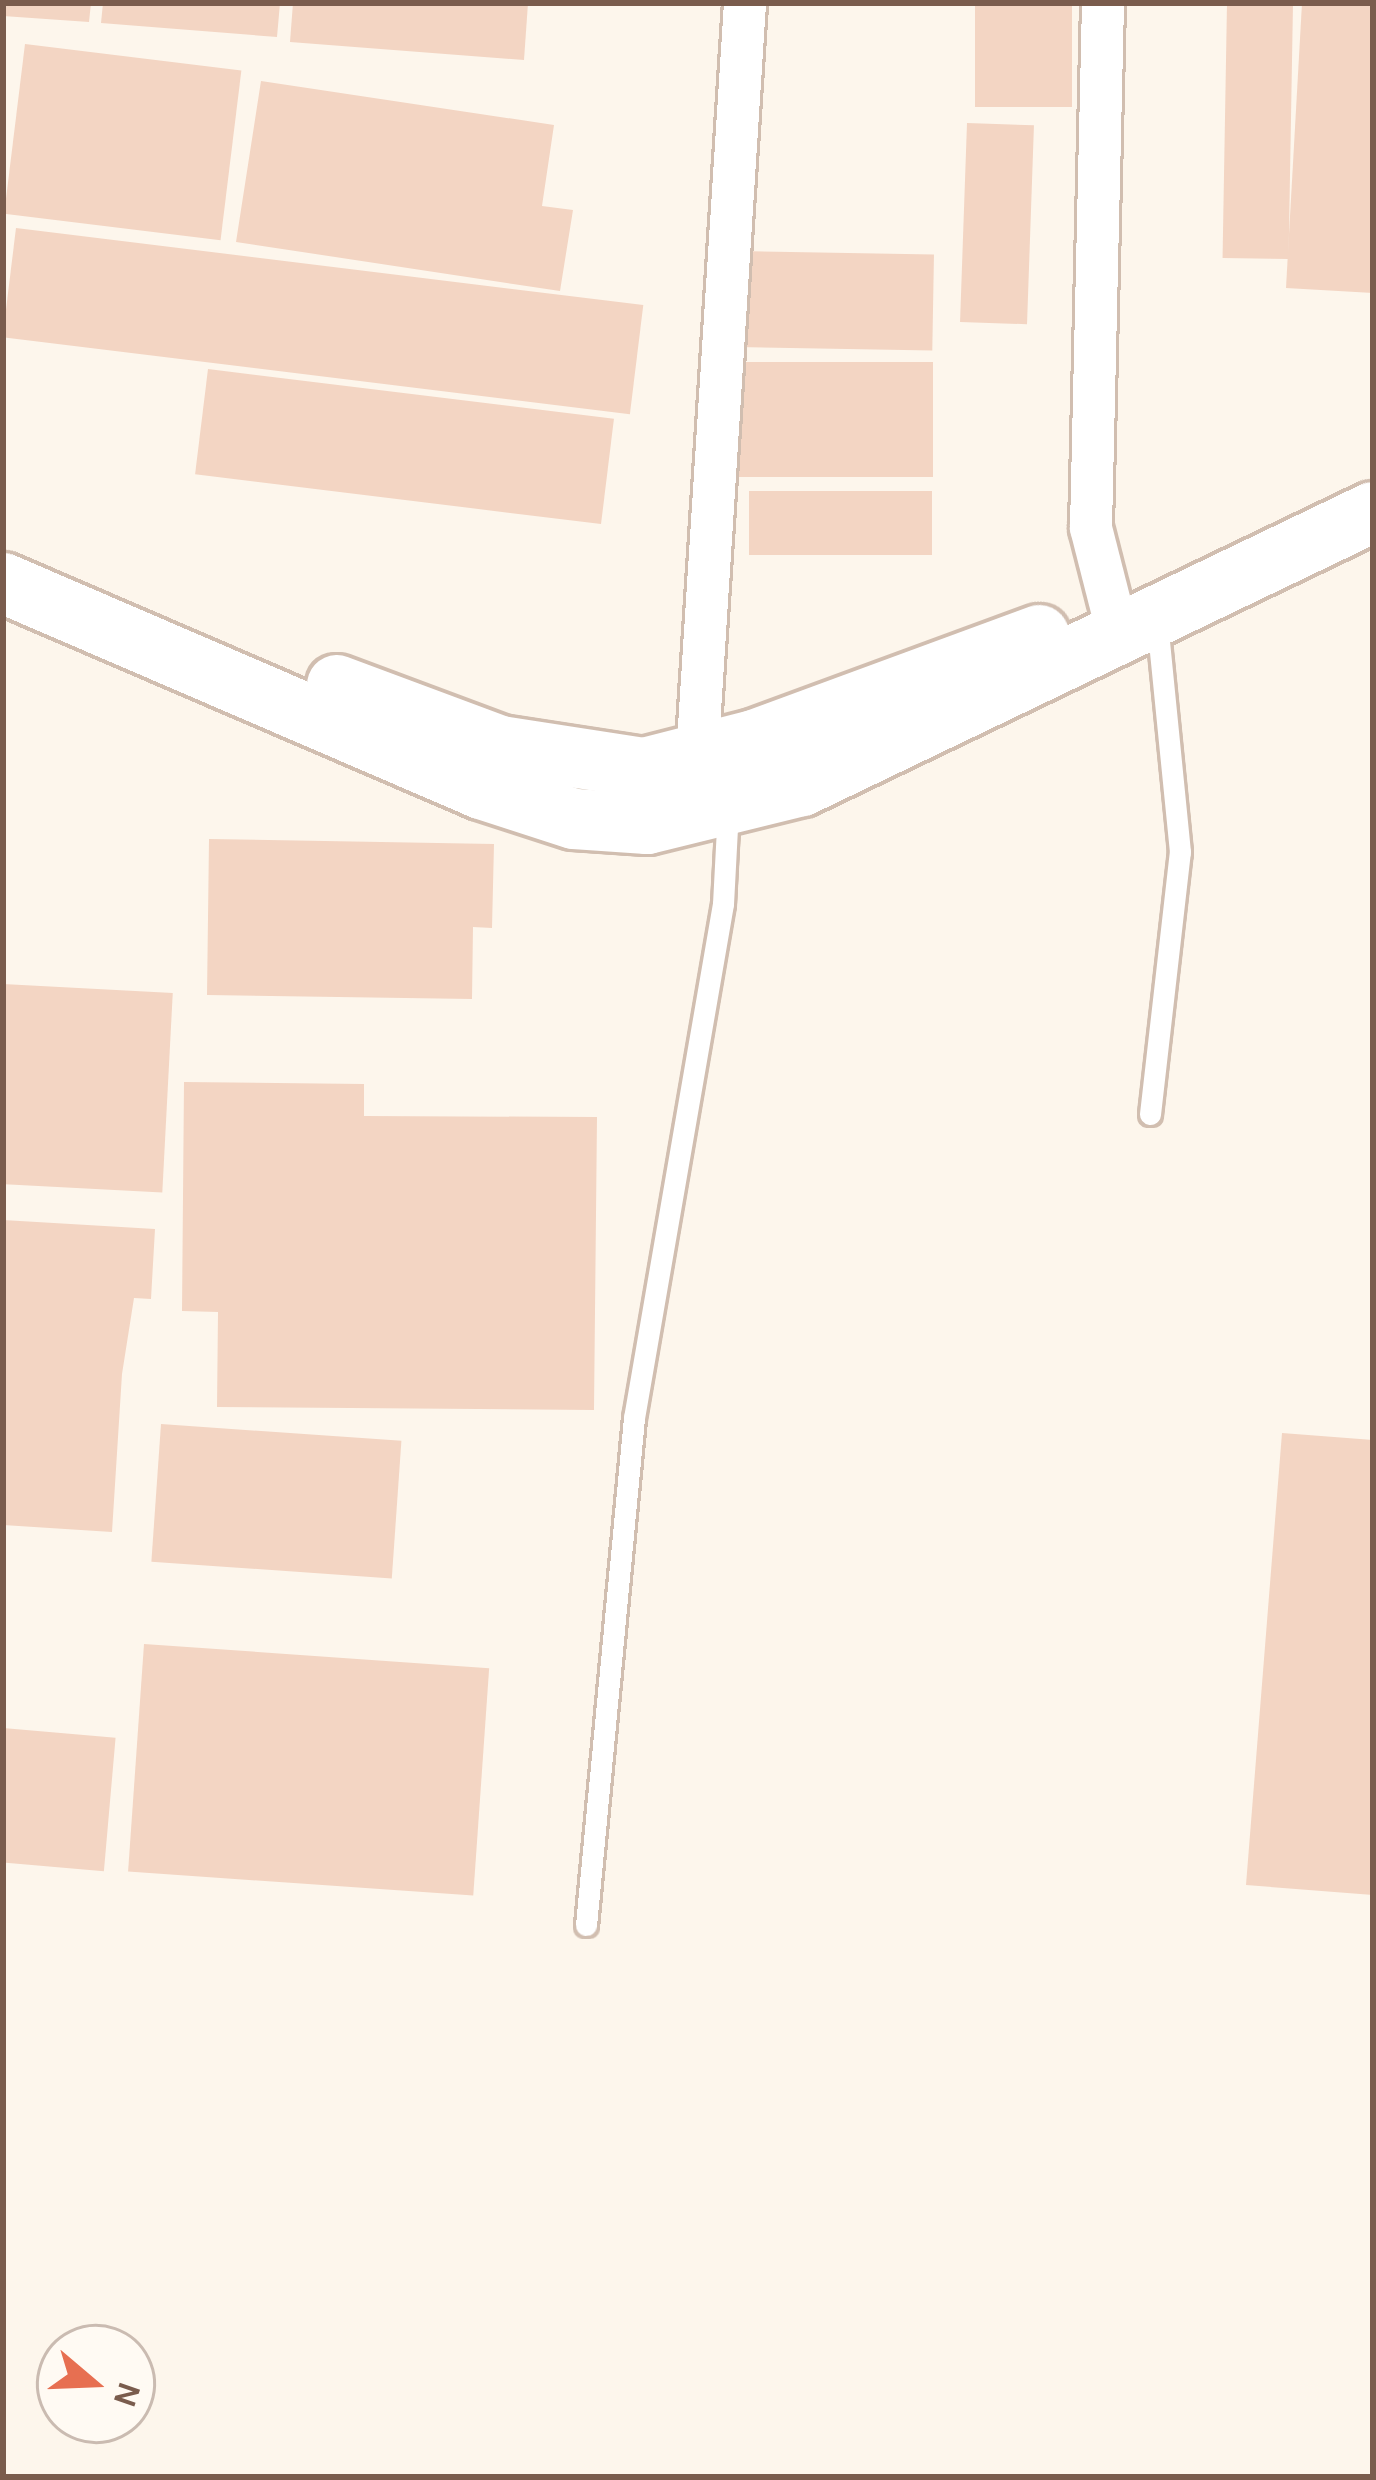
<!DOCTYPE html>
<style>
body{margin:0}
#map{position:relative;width:1376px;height:2480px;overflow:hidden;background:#fdf6ec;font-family:Karla,sans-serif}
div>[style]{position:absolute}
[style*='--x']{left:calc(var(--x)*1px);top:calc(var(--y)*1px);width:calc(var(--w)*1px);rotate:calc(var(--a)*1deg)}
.building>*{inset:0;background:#f3d5c3;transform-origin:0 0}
.roads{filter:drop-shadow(3px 0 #d1beb0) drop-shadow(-3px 0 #d1beb0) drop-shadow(0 3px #d1beb0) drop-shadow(0 -3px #d1beb0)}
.lane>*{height:21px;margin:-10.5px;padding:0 10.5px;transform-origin:10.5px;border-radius:10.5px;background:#fff}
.street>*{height:42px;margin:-21px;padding:0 21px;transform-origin:21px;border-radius:21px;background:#fff}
.secondary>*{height:60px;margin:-30px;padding:0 30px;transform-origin:30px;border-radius:30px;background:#fff}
span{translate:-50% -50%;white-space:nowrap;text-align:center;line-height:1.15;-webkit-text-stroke:9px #fffaf3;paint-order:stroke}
.frame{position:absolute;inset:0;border:6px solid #7a5c4d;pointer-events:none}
.north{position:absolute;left:36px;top:2324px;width:120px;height:120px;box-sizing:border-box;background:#fffaf3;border:3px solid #cabbb1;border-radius:50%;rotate:109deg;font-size:33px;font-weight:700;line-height:48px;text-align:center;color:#7a5c4d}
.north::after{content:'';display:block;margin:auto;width:42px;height:54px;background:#e76f51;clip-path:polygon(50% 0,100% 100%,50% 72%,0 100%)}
</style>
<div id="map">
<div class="building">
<i style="clip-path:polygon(3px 3px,91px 3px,89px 22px,3px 16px)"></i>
<i style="clip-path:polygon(103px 3px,280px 3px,277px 37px,101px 23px)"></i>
<i style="clip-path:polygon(293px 3px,528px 3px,524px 60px,290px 42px)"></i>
<i style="left:975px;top:3px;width:97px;height:104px"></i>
<i style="left:1227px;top:3px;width:66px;height:255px;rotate:1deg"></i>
<i style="clip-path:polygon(1302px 3px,1373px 4px,1373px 293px,1286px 288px)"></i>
<i style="left:25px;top:44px;width:218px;height:171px;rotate:7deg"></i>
<i style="clip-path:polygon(261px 81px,554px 125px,542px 206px,573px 210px,560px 291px,236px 242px)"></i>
<i style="left:967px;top:123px;width:67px;height:199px;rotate:2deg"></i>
<i style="left:16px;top:228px;width:632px;height:110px;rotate:7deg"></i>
<i style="left:739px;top:251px;width:195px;height:96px;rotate:1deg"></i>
<i style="left:738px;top:362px;width:195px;height:115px"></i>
<i style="left:208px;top:369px;width:409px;height:106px;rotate:7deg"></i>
<i style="left:749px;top:491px;width:183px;height:64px"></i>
<i style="clip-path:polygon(209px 839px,494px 844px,492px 928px,473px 927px,472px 999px,207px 995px)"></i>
<i style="left:3px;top:984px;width:170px;height:200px;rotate:3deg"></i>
<i style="clip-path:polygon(184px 1082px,364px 1084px,364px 1116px,597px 1117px,594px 1410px,217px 1407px,218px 1312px,182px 1311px)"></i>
<i style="clip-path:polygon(3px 1220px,155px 1229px,151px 1299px,134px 1298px,122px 1374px,112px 1532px,3px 1525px)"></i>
<i style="left:161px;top:1424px;width:241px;height:138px;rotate:4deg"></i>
<i style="clip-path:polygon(1282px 1433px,1373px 1440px,1373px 1895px,1246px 1885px)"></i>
<i style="left:144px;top:1644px;width:346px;height:228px;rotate:4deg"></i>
<i style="left:3px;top:1728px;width:113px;height:134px;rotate:5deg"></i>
</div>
<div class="roads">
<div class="lane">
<i style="--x:1150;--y:1114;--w:264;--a:-83.5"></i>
<i style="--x:1180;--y:852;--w:233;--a:-95.7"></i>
<i style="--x:586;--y:1925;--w:509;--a:-84.59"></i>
<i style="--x:634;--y:1418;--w:522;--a:-80.18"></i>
<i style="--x:723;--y:904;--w:95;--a:-87"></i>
</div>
<div class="street">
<i style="--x:1103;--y:3;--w:525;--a:91.31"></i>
<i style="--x:1091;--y:528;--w:114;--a:75.7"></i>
<i style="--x:697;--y:758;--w:757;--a:-86.36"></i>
</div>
<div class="secondary">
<i style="--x:3;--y:583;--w:520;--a:23.31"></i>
<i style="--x:481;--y:789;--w:98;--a:17.9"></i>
<i style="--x:574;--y:819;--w:73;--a:3.9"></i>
<i style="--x:647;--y:824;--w:160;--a:-13.8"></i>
<i style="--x:802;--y:786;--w:633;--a:-25.63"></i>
<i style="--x:337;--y:685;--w:174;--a:20.5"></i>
<i style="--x:500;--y:746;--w:146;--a:8.7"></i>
<i style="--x:644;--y:768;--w:114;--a:-14.3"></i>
<i style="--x:754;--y:740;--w:304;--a:-20.2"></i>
</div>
</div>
<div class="frame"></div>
<div class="north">N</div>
</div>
